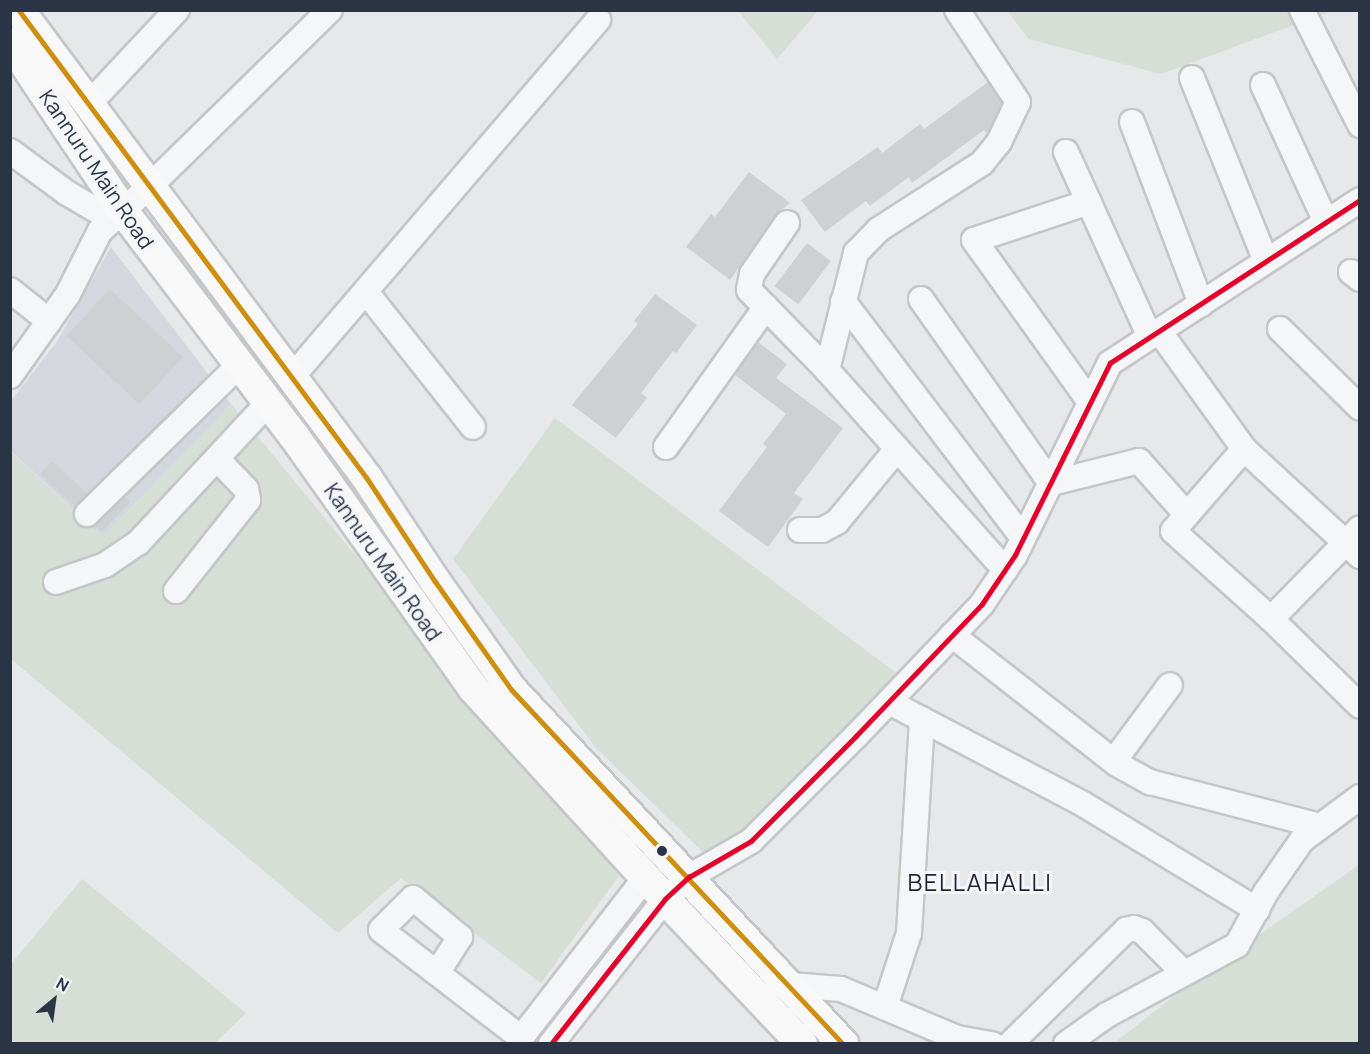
<!DOCTYPE html>
<style>
body{margin:0}
#map{position:relative;width:1370px;height:1054px;overflow:hidden;background:#e6e8ea;font-family:Manrope,sans-serif}
div>[style]{position:absolute}
[style*='--x']{left:calc(var(--x)*1px);top:calc(var(--y)*1px);width:calc(var(--w)*1px);rotate:calc(var(--a)*1deg)}
.built>*{inset:0;background:#d4d7dd}
.green>*{inset:0;background:#d6ded6}
.building>*{inset:0;background:#ced0d3;transform-origin:0 0}
.roads{filter:drop-shadow(2px 0 #c4c6c8) drop-shadow(-2px 0 #c4c6c8) drop-shadow(0 2px #c4c6c8) drop-shadow(0 -2px #c4c6c8)}
.minor>*{height:24px;margin:-12px;padding:0 12px;transform-origin:12px;border-radius:12px;background:#f5f6f7}
.major>*{height:30px;margin:-15px;padding:0 15px;transform-origin:15px;border-radius:15px;background:#f8f8f8}
.bus-1>*{height:4.5px;margin:-2.25px;padding:0 2.25px;transform-origin:2.25px;border-radius:2.25px;background:#ce8f0e}
.bus-2>*{height:4.5px;margin:-2.25px;padding:0 2.25px;transform-origin:2.25px;border-radius:2.25px;background:#e4002b}
.dots>*{width:16px;height:16px;translate:-50% -50%;box-sizing:border-box;border:3px solid #f4f6f9;border-radius:50%}
span{translate:-50% -50%;white-space:nowrap;text-align:center;line-height:1.15;-webkit-text-stroke:6px #f4f6f9;paint-order:stroke}
.street-label{font-size:21px;color:#2b3445}
.quarter-label{font-size:24px;color:#1d2536;letter-spacing:1.5px}
.frame{position:absolute;inset:0;border:12px solid #2b3445;pointer-events:none}
.north{position:absolute;left:24px;top:970px;width:60px;height:60px;-webkit-text-stroke:4px #f4f6f9;paint-order:stroke;rotate:29deg;font-size:16px;font-weight:700;line-height:24px;text-align:center;color:#2b3445}
.north::after{content:'';display:block;margin:auto;width:21px;height:27px;background:#2b3445;clip-path:polygon(50% 0,100% 100%,50% 72%,0 100%)}
</style>
<div id="map">
<div class="built">
<i style="clip-path:polygon(111px 247px,231px 404px,103px 537px,11px 451px,10px 402px,56px 343px)"></i>
</div>
<div class="green">
<i style="clip-path:polygon(738px 11px,818px 11px,777px 59px)"></i>
<i style="clip-path:polygon(1007px 11px,1332px 11px,1161px 74px,1029px 39px)"></i>
<i style="clip-path:polygon(231px 404px,619px 876px,541px 983px,401px 878px,338px 933px,11px 659px,10px 451px,103px 537px)"></i>
<i style="clip-path:polygon(555px 418px,903px 678px,712px 861px,596px 748px,453px 559px)"></i>
<i style="clip-path:polygon(1359px 865px,1359px 1043px,1113px 1044px,1193px 981px)"></i>
<i style="clip-path:polygon(82px 879px,246px 1013px,215px 1043px,11px 1043px,11px 964px)"></i>
</div>
<div class="building">
<i style="clip-path:polygon(988px 82px,1002px 103px,989px 131px,986px 133px,984px 130px,912px 183px,909px 177px,870px 206px,866px 201px,825px 232px,801px 200px,878px 147px,882px 153px,920px 124px,924px 129px)"></i>
<i style="clip-path:polygon(749px 172px,790px 203px,775px 215px,730px 280px,686px 247px,711px 214px,715px 217px)"></i>
<i style="left:807px;top:243px;width:30px;height:54px;rotate:37deg"></i>
<i style="left:110px;top:289px;width:100px;height:64px;rotate:43deg"></i>
<i style="clip-path:polygon(655px 294px,697px 325px,676px 353px,673px 351px,641px 393px,647px 398px,616px 438px,572px 405px,638px 324px,634px 321px)"></i>
<i style="clip-path:polygon(758px 342px,787px 364px,776px 378px,843px 428px,794px 493px,803px 499px,768px 547px,719px 511px,767px 447px,763px 444px,786px 414px,735px 375px)"></i>
<i style="left:52px;top:461px;width:48px;height:17px;rotate:43deg"></i>
<i style="clip-path:polygon(125px 497px,130px 502px,102px 532px,95px 526px)"></i>
</div>
<div class="roads">
<div class="minor">
<i style="--x:1302;--y:10;--w:129;--a:63.2"></i>
<i style="--x:1192;--y:78;--w:197;--a:68"></i>
<i style="--x:1263;--y:85;--w:151;--a:65.3"></i>
<i style="--x:88;--y:105;--w:130;--a:-46.9"></i>
<i style="--x:1132;--y:122;--w:195;--a:69.2"></i>
<i style="--x:10;--y:151;--w:71;--a:36.4"></i>
<i style="--x:67;--y:193;--w:53;--a:30.4"></i>
<i style="--x:1066;--y:152;--w:203;--a:65.6"></i>
<i style="--x:1089;--y:202;--w:121;--a:161.7"></i>
<i style="--x:974;--y:240;--w:199;--a:54.4"></i>
<i style="--x:787;--y:223;--w:62;--a:124.5"></i>
<i style="--x:752;--y:274;--w:16;--a:101"></i>
<i style="--x:749;--y:290;--w:112;--a:45.7"></i>
<i style="--x:827;--y:370;--w:268;--a:48.3"></i>
<i style="--x:1351;--y:272;--w:11;--a:38"></i>
<i style="--x:10;--y:290;--w:50;--a:38.5"></i>
<i style="--x:366;--y:292;--w:172;--a:51.6"></i>
<i style="--x:921;--y:299;--w:225;--a:54.8"></i>
<i style="--x:1051;--y:483;--w:91;--a:-14"></i>
<i style="--x:1139;--y:461;--w:72;--a:48.4"></i>
<i style="--x:843;--y:301;--w:298;--a:52.8"></i>
<i style="--x:1280;--y:329;--w:112;--a:44.6"></i>
<i style="--x:1159;--y:331;--w:145;--a:54.2"></i>
<i style="--x:1244;--y:449;--w:108;--a:130.9"></i>
<i style="--x:1173;--y:531;--w:132;--a:41.9"></i>
<i style="--x:1271;--y:619;--w:127;--a:-45.6"></i>
<i style="--x:827;--y:370;--w:121;--a:-76.1"></i>
<i style="--x:856;--y:253;--w:32;--a:-46"></i>
<i style="--x:878;--y:230;--w:124;--a:-32.8"></i>
<i style="--x:982;--y:163;--w:27;--a:-51"></i>
<i style="--x:999;--y:142;--w:44;--a:-64.6"></i>
<i style="--x:1018;--y:102;--w:110;--a:-123.5"></i>
<i style="--x:10;--y:376;--w:100;--a:-54.7"></i>
<i style="--x:68;--y:294;--w:71;--a:-63.1"></i>
<i style="--x:100;--y:231;--w:66;--a:-41.9"></i>
<i style="--x:149;--y:187;--w:253;--a:-44.4"></i>
<i style="--x:291;--y:378;--w:472;--a:-49.4"></i>
<i style="--x:666;--y:447;--w:172;--a:-54.5"></i>
<i style="--x:1244;--y:449;--w:158;--a:42.7"></i>
<i style="--x:87;--y:514;--w:213;--a:-44.4"></i>
<i style="--x:800;--y:530;--w:22;--a:0"></i>
<i style="--x:822;--y:530;--w:17;--a:-28"></i>
<i style="--x:837;--y:522;--w:94;--a:-50.6"></i>
<i style="--x:56;--y:582;--w:52;--a:-19.1"></i>
<i style="--x:105;--y:565;--w:40;--a:-34"></i>
<i style="--x:138;--y:543;--w:191;--a:-47.1"></i>
<i style="--x:176;--y:591;--w:116;--a:-51.6"></i>
<i style="--x:248;--y:500;--w:11;--a:-100"></i>
<i style="--x:246;--y:489;--w:42;--a:-134"></i>
<i style="--x:1271;--y:619;--w:124;--a:44.3"></i>
<i style="--x:952;--y:635;--w:209;--a:38"></i>
<i style="--x:1117;--y:764;--w:38;--a:29"></i>
<i style="--x:1150;--y:782;--w:176;--a:14.5"></i>
<i style="--x:889;--y:702;--w:219;--a:27.7"></i>
<i style="--x:1083;--y:804;--w:204;--a:31.3"></i>
<i style="--x:1114;--y:761;--w:94;--a:-53.6"></i>
<i style="--x:437;--y:973;--w:43;--a:-57.4"></i>
<i style="--x:460;--y:937;--w:61;--a:-140.3"></i>
<i style="--x:413;--y:898;--w:45;--a:135"></i>
<i style="--x:381;--y:930;--w:177;--a:37.6"></i>
<i style="--x:521;--y:1038;--w:204;--a:-52.2"></i>
<i style="--x:777;--y:984;--w:64;--a:4.5"></i>
<i style="--x:841;--y:989;--w:126;--a:22.9"></i>
<i style="--x:957;--y:1038;--w:36;--a:10"></i>
<i style="--x:885;--y:1007;--w:78;--a:-72"></i>
<i style="--x:909;--y:933;--w:214;--a:-86.5"></i>
<i style="--x:551;--y:1044;--w:184;--a:-51.8"></i>
<i style="--x:665;--y:899;--w:33;--a:-43"></i>
<i style="--x:689;--y:877;--w:72;--a:-30.1"></i>
<i style="--x:751;--y:841;--w:148;--a:-45"></i>
<i style="--x:856;--y:736;--w:182;--a:-46.3"></i>
<i style="--x:982;--y:604;--w:59;--a:-56"></i>
<i style="--x:1015;--y:555;--w:214;--a:-63.7"></i>
<i style="--x:1110;--y:363;--w:298;--a:-33.1"></i>
<i style="--x:1010;--y:1044;--w:163;--a:-44.5"></i>
<i style="--x:1126;--y:930;--w:8;--a:-14"></i>
<i style="--x:1134;--y:928;--w:9;--a:21"></i>
<i style="--x:1142;--y:931;--w:59;--a:45"></i>
<i style="--x:1066;--y:1044;--w:50;--a:-35.3"></i>
<i style="--x:1107;--y:1015;--w:148;--a:-28.3"></i>
<i style="--x:1237;--y:945;--w:60;--a:-61.3"></i>
<i style="--x:1266;--y:892;--w:63;--a:-55.3"></i>
<i style="--x:1302;--y:840;--w:72;--a:-36.6"></i>
</div>
<div class="major">
<i style="--x:19;--y:10;--w:583;--a:53.37"></i>
<i style="--x:367;--y:478;--w:123;--a:56.6"></i>
<i style="--x:435;--y:581;--w:133;--a:54.8"></i>
<i style="--x:512;--y:690;--w:485;--a:46.9"></i>
<i style="--x:10;--y:42;--w:203;--a:56.2"></i>
<i style="--x:123;--y:211;--w:283;--a:52.8"></i>
<i style="--x:294;--y:436;--w:309;--a:54.6"></i>
<i style="--x:473;--y:688;--w:285;--a:47.7"></i>
<i style="--x:665;--y:899;--w:199;--a:46.6"></i>
</div>
</div>
<div class="bus-1">
<i style="--x:19;--y:10;--w:583;--a:53.37"></i>
<i style="--x:367;--y:478;--w:123;--a:56.6"></i>
<i style="--x:435;--y:581;--w:133;--a:54.8"></i>
<i style="--x:512;--y:690;--w:485;--a:46.9"></i>
</div>
<div class="bus-2">
<i style="--x:551;--y:1044;--w:184;--a:-51.8"></i>
<i style="--x:665;--y:899;--w:33;--a:-43"></i>
<i style="--x:689;--y:877;--w:72;--a:-30.1"></i>
<i style="--x:751;--y:841;--w:148;--a:-45"></i>
<i style="--x:856;--y:736;--w:182;--a:-46.3"></i>
<i style="--x:982;--y:604;--w:59;--a:-56"></i>
<i style="--x:1015;--y:555;--w:214;--a:-63.7"></i>
<i style="--x:1110;--y:363;--w:298;--a:-33.1"></i>
</div>
<div class="dots">
<i style="left:662px;top:851px;background:#2b3445"></i>
</div>
<div class="street-label">
<span style="left:97px;top:169px;rotate:56deg">Kannuru Main Road</span>
<span style="left:383px;top:562px;rotate:55deg">Kannuru Main Road</span>
</div>
<div class="quarter-label">
<span style="left:980px;top:882px">BELLAHALLI</span>
</div>
<div class="frame"></div>
<div class="north">N</div>
</div>
